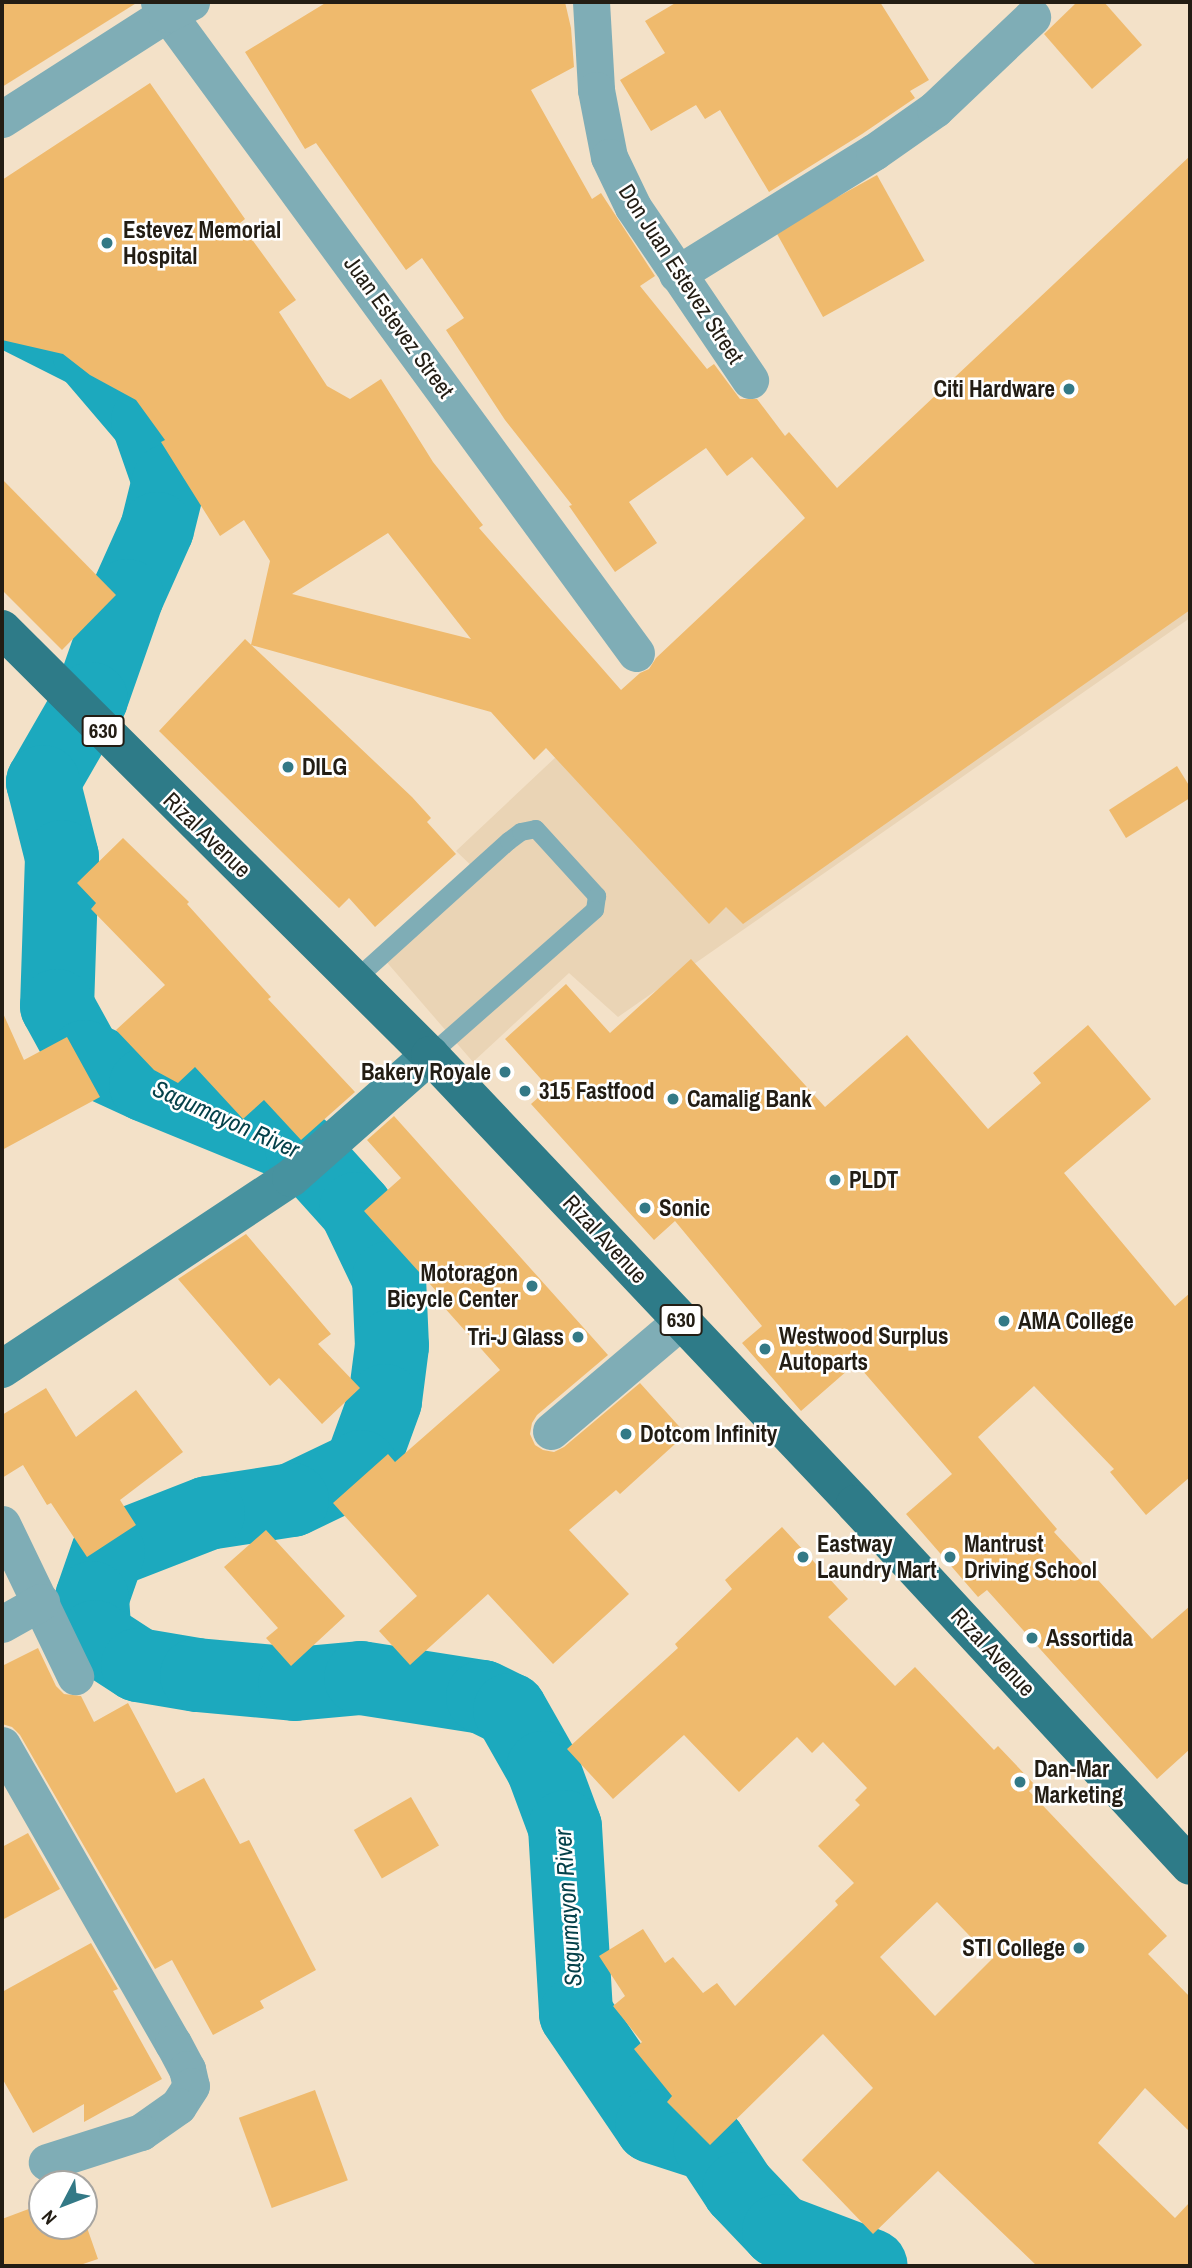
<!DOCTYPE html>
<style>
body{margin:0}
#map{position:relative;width:1192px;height:2268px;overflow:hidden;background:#f3e1c8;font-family:"Archivo Narrow",sans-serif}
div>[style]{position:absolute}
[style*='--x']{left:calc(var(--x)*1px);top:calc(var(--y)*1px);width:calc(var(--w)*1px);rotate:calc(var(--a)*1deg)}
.built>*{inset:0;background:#ead4b5}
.river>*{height:74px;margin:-37px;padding:0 37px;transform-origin:37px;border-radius:37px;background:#1ca9be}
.building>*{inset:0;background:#efba6d;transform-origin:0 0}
.lane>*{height:18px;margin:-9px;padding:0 9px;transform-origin:9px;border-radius:9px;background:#7fadb6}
.street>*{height:37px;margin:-18.5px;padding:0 18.5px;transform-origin:18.5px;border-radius:18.5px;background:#7fadb6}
.secondary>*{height:38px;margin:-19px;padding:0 19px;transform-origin:19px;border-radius:19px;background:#47929f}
.primary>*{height:38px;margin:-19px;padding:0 19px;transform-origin:19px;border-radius:19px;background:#2e7b88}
.dots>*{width:19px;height:19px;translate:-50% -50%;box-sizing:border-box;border:4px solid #fff;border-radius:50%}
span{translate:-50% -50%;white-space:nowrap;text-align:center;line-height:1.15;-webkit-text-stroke:5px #fff;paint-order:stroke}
.shield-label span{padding:2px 5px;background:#fff;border:2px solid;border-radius:5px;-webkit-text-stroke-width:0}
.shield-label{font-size:21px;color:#231d14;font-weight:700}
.poi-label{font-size:23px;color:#231d14;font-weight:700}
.left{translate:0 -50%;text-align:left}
.right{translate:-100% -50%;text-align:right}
.street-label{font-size:23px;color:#231d14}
.water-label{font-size:24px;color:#05414a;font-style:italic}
.frame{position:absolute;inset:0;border:4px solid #231d14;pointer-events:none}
.north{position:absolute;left:28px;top:2170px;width:70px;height:70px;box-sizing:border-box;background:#fff;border:2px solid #a7a5a1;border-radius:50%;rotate:228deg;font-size:19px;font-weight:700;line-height:28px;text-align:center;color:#231d14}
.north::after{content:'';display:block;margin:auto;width:24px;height:32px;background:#337986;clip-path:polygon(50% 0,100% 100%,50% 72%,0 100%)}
</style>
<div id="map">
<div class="built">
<i style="clip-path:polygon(1190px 160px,1190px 618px,618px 1017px,569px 973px,473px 1062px,384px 959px,477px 871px,456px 851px)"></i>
</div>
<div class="river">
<i style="--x:2;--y:312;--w:11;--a:10"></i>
<i style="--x:13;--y:314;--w:85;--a:26.6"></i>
<i style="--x:89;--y:352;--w:91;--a:49.5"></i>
<i style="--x:148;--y:421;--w:64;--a:70.7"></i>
<i style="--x:169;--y:481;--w:49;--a:104"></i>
<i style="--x:157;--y:529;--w:73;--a:114.1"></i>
<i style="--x:127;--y:596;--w:109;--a:109.3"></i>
<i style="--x:91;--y:699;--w:96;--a:120"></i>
<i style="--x:43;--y:782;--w:77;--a:75.8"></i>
<i style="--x:62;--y:857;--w:149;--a:91.9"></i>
<i style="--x:57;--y:1006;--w:58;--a:61.2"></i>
<i style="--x:85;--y:1057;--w:67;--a:24.7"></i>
<i style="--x:146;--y:1085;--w:169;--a:22.3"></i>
<i style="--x:302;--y:1149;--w:81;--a:48"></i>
<i style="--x:356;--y:1209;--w:76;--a:64.4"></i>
<i style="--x:389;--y:1278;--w:68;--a:87.5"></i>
<i style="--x:392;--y:1346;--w:55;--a:97.3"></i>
<i style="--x:385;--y:1401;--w:70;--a:110"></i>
<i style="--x:361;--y:1467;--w:76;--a:154.4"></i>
<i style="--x:292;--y:1500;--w:85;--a:171.2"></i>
<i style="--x:208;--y:1513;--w:107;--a:158.7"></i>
<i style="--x:108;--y:1552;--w:49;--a:109.2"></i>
<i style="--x:92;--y:1598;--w:39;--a:86"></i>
<i style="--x:95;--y:1637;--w:51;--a:33.1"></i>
<i style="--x:138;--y:1665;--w:60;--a:9.6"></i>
<i style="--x:197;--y:1675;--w:98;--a:5.2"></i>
<i style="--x:295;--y:1684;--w:66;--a:-5.2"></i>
<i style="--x:361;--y:1678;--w:123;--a:8.9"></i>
<i style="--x:483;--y:1697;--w:30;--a:26"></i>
<i style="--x:510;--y:1710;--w:67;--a:60.4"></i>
<i style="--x:543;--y:1768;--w:63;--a:69.6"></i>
<i style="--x:565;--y:1827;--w:187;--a:86.6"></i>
<i style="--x:576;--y:2014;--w:135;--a:55.8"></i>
<i style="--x:652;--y:2126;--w:61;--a:18.1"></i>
<i style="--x:710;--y:2145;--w:53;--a:56.6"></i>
<i style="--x:739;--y:2189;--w:58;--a:46.4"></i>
<i style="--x:779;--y:2231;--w:98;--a:20.8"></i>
</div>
<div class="building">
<i style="clip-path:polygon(2px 2px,138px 2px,2px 87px)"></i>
<i style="clip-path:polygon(evenodd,327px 2px,565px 2px,571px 28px,574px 67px,531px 90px,592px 199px,601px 193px,655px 276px,640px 286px,707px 369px,714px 364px,740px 399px,757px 399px,785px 436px,789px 432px,837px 488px,1190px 156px,1190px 610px,743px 924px,726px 907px,709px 924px,546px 748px,534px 760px,491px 712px,251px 645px,270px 561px,244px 520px,220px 536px,161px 442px,165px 440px,136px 400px,90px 375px,63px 354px,2px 340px,2px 180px,150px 83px,245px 219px,240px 223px,296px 300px,279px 312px,327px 386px,350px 399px,381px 379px,433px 462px,483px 525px,479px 528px,621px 690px,640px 673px,649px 669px,656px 658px,805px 518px,752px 457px,727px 476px,706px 448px,629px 502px,657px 543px,615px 572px,569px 506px,572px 505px,505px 420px,446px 330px,464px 318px,422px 258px,406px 270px,316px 143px,305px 149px,245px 52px,327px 2px,388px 533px,471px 639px,292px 594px,388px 533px)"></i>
<i style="clip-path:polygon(677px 2px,880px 2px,929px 80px,910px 91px,915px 98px,862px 134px,769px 192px,720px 110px,705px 119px,696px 105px,651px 131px,620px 80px,665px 53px,645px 21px)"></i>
<i style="clip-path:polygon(1077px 2px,1104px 2px,1142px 45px,1092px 89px,1044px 34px)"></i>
<i style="left:877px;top:175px;width:98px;height:116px;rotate:61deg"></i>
<i style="clip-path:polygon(2px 479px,116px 595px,62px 650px,2px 590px)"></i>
<i style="clip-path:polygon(245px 639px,412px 797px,431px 818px,427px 822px,456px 854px,375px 927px,349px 898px,339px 908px,159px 731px)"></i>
<i style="clip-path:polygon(1177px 766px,1190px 787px,1190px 798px,1126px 838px,1109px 810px)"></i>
<i style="clip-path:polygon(123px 838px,189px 902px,187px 904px,271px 997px,268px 999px,355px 1092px,301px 1140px,264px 1100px,243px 1119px,195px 1067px,178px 1083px,154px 1070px,116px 1030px,165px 985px,91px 909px,96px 903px,77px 883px)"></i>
<i style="clip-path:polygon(691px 959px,825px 1107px,907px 1035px,988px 1129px,1041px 1083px,1033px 1073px,1088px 1025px,1151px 1099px,1064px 1173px,1175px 1306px,1190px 1293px,1190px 1477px,1146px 1515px,1110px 1472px,1114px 1469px,1034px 1386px,978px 1437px,1057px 1529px,1054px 1532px,1152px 1639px,1190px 1606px,1190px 1749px,1157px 1779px,987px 1590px,978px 1597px,906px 1514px,952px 1474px,856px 1363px,801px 1411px,742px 1343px,762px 1326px,675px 1221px,654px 1240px,531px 1104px,549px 1088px,505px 1039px,566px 984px,610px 1033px)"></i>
<i style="clip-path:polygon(2px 1011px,24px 1060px,67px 1037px,100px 1097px,2px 1150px)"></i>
<i style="clip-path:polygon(394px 1116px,608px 1355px,537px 1415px,532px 1423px,530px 1434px,535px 1445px,543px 1450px,554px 1452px,564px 1447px,640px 1383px,686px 1434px,620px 1494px,616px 1490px,569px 1530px,629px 1594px,553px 1664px,488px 1594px,410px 1665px,379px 1631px,417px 1596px,333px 1503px,388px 1454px,395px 1462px,500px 1370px,434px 1296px,438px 1293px,364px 1211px,401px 1178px,367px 1140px)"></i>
<i style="clip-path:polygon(246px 1234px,331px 1334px,318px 1344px,360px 1388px,322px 1424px,279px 1378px,270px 1386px,178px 1279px)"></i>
<i style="clip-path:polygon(46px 1388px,76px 1437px,136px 1390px,183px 1452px,120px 1500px,136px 1525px,87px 1557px,51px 1503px,47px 1505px,23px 1465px,2px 1478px,2px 1415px)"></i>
<i style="clip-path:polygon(evenodd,782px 1527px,848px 1599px,828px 1617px,895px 1686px,915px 1667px,994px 1750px,998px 1746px,1035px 1785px,1029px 1791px,1167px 1936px,1148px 1954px,1190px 1997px,1190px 2132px,1145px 2088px,1098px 2143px,1175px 2218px,1190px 2202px,1190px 2266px,1037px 2266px,938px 2171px,873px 2234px,802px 2160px,873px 2088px,823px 2034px,710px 2145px,667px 2102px,672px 2096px,634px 2049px,642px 2042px,613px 2006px,625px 1996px,599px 1956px,643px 1929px,665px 1963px,673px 1957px,703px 1993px,717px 1983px,735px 2006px,838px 1905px,835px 1901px,854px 1883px,818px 1846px,860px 1805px,855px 1800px,867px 1788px,823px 1742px,812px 1753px,797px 1737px,739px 1792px,684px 1735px,613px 1799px,567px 1749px,678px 1648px,675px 1644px,732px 1589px,725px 1580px,782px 1527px,937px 1902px,992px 1959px,935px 2016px,880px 1957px,937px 1902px)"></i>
<i style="clip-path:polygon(266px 1530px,345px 1616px,291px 1666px,266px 1638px,278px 1628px,224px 1567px)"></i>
<i style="clip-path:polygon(38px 1648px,56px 1686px,64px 1694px,81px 1696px,94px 1722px,128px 1703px,176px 1793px,204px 1778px,240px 1844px,249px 1840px,316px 1970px,260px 2001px,264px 2008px,213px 2035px,172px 1960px,155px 1969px,20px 1735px,12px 1727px,2px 1724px,2px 1666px)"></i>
<i style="left:411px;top:1797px;width:56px;height:66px;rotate:60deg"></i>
<i style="clip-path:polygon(28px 1833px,60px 1889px,2px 1920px,2px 1847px)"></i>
<i style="clip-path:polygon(91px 1943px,118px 1989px,113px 1991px,162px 2079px,84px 2122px,84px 2104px,33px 2133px,2px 2078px,2px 1992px)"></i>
<i style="left:315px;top:2090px;width:96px;height:81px;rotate:70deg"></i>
<i style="clip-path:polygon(42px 2204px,42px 2226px,84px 2226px,84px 2219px,98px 2259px,77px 2266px,2px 2266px,2px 2219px)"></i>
</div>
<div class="lane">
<i style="--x:355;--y:980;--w:207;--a:-42.1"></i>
<i style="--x:509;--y:841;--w:15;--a:-37"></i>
<i style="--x:521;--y:832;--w:15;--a:-11"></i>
<i style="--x:536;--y:829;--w:91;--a:47.7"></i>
<i style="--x:597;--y:896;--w:14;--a:98"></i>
<i style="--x:595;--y:910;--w:220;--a:138.7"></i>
</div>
<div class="street">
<i style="--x:159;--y:2;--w:807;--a:53.77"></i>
<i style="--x:591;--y:2;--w:88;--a:86.7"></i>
<i style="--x:596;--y:90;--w:68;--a:79"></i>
<i style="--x:609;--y:157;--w:55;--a:64.4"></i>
<i style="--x:633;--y:207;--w:209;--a:55.9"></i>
<i style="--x:2;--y:119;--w:195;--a:-32.6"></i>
<i style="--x:166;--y:14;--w:28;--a:-26"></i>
<i style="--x:677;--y:274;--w:232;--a:-31.8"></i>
<i style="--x:874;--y:152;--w:75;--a:-35.2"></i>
<i style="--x:935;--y:109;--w:134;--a:-43.5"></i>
<i style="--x:551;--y:1431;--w:172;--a:-40.3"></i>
<i style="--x:2;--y:1524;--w:169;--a:64.3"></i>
<i style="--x:2;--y:1624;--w:45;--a:-29.4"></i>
<i style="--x:2;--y:1745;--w:344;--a:60.2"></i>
<i style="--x:173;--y:2043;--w:30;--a:62"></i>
<i style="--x:187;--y:2069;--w:17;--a:77"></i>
<i style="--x:191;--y:2086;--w:24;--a:123"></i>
<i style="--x:178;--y:2106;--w:45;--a:144.9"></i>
<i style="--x:141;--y:2132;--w:99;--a:162.3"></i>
</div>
<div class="secondary">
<i style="--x:2;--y:1369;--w:346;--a:-33.5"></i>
<i style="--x:291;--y:1178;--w:186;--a:-41.5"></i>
</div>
<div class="primary">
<i style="--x:2;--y:629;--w:604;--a:44.87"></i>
<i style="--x:430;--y:1055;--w:618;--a:46.57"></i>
<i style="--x:855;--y:1504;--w:493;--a:47.2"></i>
</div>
<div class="dots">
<i style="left:107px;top:243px;background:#337986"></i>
<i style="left:1069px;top:389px;background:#337986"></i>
<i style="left:288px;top:767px;background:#337986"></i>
<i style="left:505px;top:1072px;background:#337986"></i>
<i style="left:525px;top:1091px;background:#337986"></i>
<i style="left:673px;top:1099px;background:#337986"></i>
<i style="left:835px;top:1180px;background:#337986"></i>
<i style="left:645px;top:1208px;background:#337986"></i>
<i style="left:532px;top:1286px;background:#337986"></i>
<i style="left:1004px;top:1321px;background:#337986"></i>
<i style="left:578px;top:1337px;background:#337986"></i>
<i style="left:765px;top:1349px;background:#337986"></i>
<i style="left:626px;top:1434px;background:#337986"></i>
<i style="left:803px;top:1557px;background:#337986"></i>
<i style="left:950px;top:1557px;background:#337986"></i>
<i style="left:1032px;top:1638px;background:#337986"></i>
<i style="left:1020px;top:1782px;background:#337986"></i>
<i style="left:1079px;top:1948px;background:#337986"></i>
</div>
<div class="shield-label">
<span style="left:103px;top:731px">630</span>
<span style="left:681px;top:1320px">630</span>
</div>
<div class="poi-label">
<span class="left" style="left:123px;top:243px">Estevez Memorial<br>Hospital</span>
<span class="right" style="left:1055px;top:389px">Citi Hardware</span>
<span class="left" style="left:302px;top:767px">DILG</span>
<span class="right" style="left:491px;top:1072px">Bakery Royale</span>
<span class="left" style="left:539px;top:1091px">315 Fastfood</span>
<span class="left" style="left:687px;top:1099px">Camalig Bank</span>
<span class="left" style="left:849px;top:1180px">PLDT</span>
<span class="left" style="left:659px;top:1208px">Sonic</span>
<span class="right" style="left:518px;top:1286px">Motoragon<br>Bicycle Center</span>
<span class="left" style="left:1018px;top:1321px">AMA College</span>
<span class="left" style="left:779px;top:1349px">Westwood Surplus<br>Autoparts</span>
<span class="right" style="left:564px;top:1337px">Tri-J Glass</span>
<span class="left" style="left:640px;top:1434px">Dotcom Infinity</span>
<span class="left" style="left:817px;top:1557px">Eastway<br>Laundry Mart</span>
<span class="left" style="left:964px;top:1557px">Mantrust<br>Driving School</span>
<span class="left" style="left:1046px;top:1638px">Assortida</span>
<span class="left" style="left:1034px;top:1782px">Dan-Mar<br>Marketing</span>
<span class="right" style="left:1065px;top:1948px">STI College</span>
</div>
<div class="street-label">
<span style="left:681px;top:274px;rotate:57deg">Don Juan Estevez Street</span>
<span style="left:399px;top:327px;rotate:54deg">Juan Estevez Street</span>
<span style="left:207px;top:835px;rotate:44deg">Rizal Avenue</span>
<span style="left:605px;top:1239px;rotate:47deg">Rizal Avenue</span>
<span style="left:993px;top:1652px;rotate:47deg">Rizal Avenue</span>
</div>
<div class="water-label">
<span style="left:226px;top:1119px;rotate:24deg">Sagumayon River</span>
<span style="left:568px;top:1908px;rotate:-94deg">Sagumayon River</span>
</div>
<div class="frame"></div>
<div class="north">N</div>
</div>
